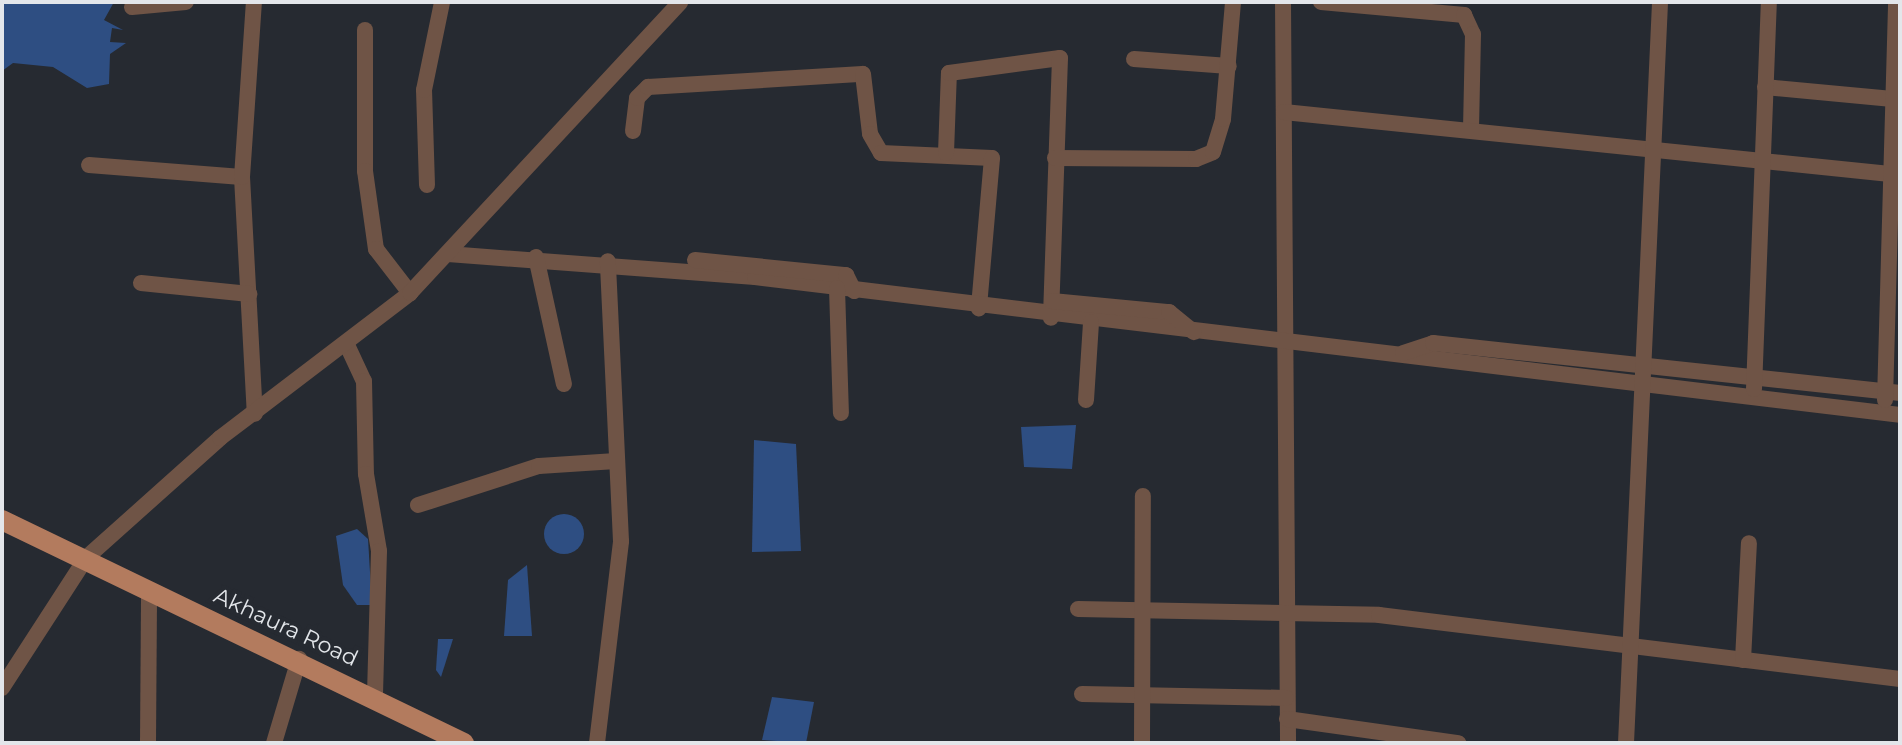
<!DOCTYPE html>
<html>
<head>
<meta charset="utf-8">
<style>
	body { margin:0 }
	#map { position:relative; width:1902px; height:745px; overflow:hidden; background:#262a31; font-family:Montserrat,sans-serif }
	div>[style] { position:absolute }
	.water>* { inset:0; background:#2e4e82 }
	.round { border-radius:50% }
	.minor>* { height:16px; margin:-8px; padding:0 8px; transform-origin:8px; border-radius:8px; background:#6f5446 }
	.major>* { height:20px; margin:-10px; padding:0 10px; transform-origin:10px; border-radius:10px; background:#b37b5e }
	span { translate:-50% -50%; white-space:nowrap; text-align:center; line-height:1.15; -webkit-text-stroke:8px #262a31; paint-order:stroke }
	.street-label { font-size:22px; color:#e3e6ea }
	.frame { position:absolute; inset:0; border:4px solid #e3e6ea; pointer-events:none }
</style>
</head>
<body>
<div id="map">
	<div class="water">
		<div style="clip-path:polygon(2px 2px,114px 2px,104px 20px,123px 30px,112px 28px,110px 42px,126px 43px,110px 54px,109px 84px,87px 88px,53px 67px,13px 63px,2px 71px)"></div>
		<div style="clip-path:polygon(1076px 425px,1072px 469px,1024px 467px,1021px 427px)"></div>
		<div style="clip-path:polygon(754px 440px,796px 444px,801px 551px,752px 552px)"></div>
		<div class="round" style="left:544px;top:514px;width:40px;height:40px"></div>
		<div style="clip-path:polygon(357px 529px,368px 539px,372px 605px,357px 605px,343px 585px,336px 536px)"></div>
		<div style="clip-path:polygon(527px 565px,532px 636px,504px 636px,508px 580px)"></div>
		<div style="clip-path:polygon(438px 639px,453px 639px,441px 677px,436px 670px)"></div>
		<div style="clip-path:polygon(772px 697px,814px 702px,806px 743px,762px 740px)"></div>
	</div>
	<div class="minor">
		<div style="left:1283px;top:2px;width:741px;rotate:89.61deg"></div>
		<div style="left:1321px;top:2px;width:144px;rotate:5.2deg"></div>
		<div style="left:1464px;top:15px;width:21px;rotate:65deg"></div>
		<div style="left:1473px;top:34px;width:95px;rotate:91.2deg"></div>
		<div style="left:132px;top:7px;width:54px;rotate:-5.3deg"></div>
		<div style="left:365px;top:30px;width:141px;rotate:90deg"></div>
		<div style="left:365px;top:171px;width:79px;rotate:82deg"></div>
		<div style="left:376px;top:249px;width:56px;rotate:52.3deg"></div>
		<div style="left:1134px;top:59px;width:95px;rotate:4.2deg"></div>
		<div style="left:1765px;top:87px;width:128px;rotate:5.4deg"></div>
		<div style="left:1284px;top:112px;width:619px;rotate:5.84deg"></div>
		<div style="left:633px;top:131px;width:33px;rotate:-83deg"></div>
		<div style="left:637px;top:98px;width:16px;rotate:-45deg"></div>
		<div style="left:648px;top:87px;width:215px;rotate:-3.5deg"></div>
		<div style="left:863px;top:74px;width:60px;rotate:83.3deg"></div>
		<div style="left:870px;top:134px;width:22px;rotate:60deg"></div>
		<div style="left:881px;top:153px;width:111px;rotate:2.6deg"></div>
		<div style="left:992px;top:158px;width:151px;rotate:95deg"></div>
		<div style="left:946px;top:153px;width:80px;rotate:-87.9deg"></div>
		<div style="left:949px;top:73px;width:112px;rotate:-7.7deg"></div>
		<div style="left:1060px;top:58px;width:260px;rotate:92deg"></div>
		<div style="left:1055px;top:158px;width:141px;rotate:0.4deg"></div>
		<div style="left:1196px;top:159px;width:18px;rotate:-22deg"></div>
		<div style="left:1213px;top:152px;width:34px;rotate:-73deg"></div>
		<div style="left:1223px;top:119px;width:117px;rotate:-85.1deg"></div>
		<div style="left:89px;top:165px;width:153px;rotate:4.5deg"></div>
		<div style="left:242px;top:177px;width:237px;rotate:86.9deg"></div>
		<div style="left:242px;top:177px;width:175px;rotate:-86.1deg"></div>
		<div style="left:427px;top:185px;width:95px;rotate:-91.8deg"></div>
		<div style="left:424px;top:90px;width:90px;rotate:-78.4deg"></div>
		<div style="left:448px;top:254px;width:308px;rotate:4.3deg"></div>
		<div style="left:755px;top:277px;width:1153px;rotate:6.87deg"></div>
		<div style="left:536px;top:257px;width:130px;rotate:77.6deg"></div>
		<div style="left:695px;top:260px;width:152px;rotate:5.7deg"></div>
		<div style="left:846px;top:275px;width:18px;rotate:63deg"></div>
		<div style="left:141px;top:283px;width:109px;rotate:5.8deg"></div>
		<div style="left:837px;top:288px;width:125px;rotate:88.2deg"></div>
		<div style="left:1052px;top:301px;width:118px;rotate:5.4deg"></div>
		<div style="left:1169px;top:312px;width:32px;rotate:39deg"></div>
		<div style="left:347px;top:345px;width:40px;rotate:65deg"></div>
		<div style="left:364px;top:381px;width:93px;rotate:88.8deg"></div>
		<div style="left:366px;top:474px;width:78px;rotate:80.4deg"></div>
		<div style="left:379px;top:551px;width:143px;rotate:91.6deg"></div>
		<div style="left:1403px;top:353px;width:32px;rotate:-18deg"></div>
		<div style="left:1433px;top:343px;width:470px;rotate:6.1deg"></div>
		<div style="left:1754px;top:389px;width:387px;rotate:-87.8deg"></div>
		<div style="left:1086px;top:400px;width:78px;rotate:-86.3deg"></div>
		<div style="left:1885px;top:400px;width:398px;rotate:-88.4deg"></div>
		<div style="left:418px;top:505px;width:127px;rotate:-17.9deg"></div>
		<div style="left:539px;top:466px;width:77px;rotate:-3.7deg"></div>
		<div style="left:1078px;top:609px;width:301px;rotate:1.1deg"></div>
		<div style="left:1379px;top:615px;width:525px;rotate:7deg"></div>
		<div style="left:1743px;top:660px;width:117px;rotate:-87.1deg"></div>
		<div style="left:2px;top:688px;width:155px;rotate:-57.1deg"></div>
		<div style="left:86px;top:558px;width:180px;rotate:-41.8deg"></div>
		<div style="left:220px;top:438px;width:239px;rotate:-37.3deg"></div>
		<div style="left:410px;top:293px;width:397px;rotate:-47.1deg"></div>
		<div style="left:1082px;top:694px;width:204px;rotate:1.1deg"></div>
		<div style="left:1287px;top:719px;width:173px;rotate:8deg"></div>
		<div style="left:148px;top:743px;width:153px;rotate:-89.6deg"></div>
		<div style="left:274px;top:743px;width:88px;rotate:-73.4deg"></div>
		<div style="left:597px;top:743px;width:203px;rotate:-83.2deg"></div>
		<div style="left:621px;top:541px;width:280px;rotate:-92.7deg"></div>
		<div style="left:1142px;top:743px;width:247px;rotate:-89.8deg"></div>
		<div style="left:1626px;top:743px;width:742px;rotate:-87.37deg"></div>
	</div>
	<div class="major">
		<div style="left:2px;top:520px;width:513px;rotate:25.77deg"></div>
	</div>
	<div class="street-label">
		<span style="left:286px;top:627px;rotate:25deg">Akhaura Road</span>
	</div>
	<div class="frame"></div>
</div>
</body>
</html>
